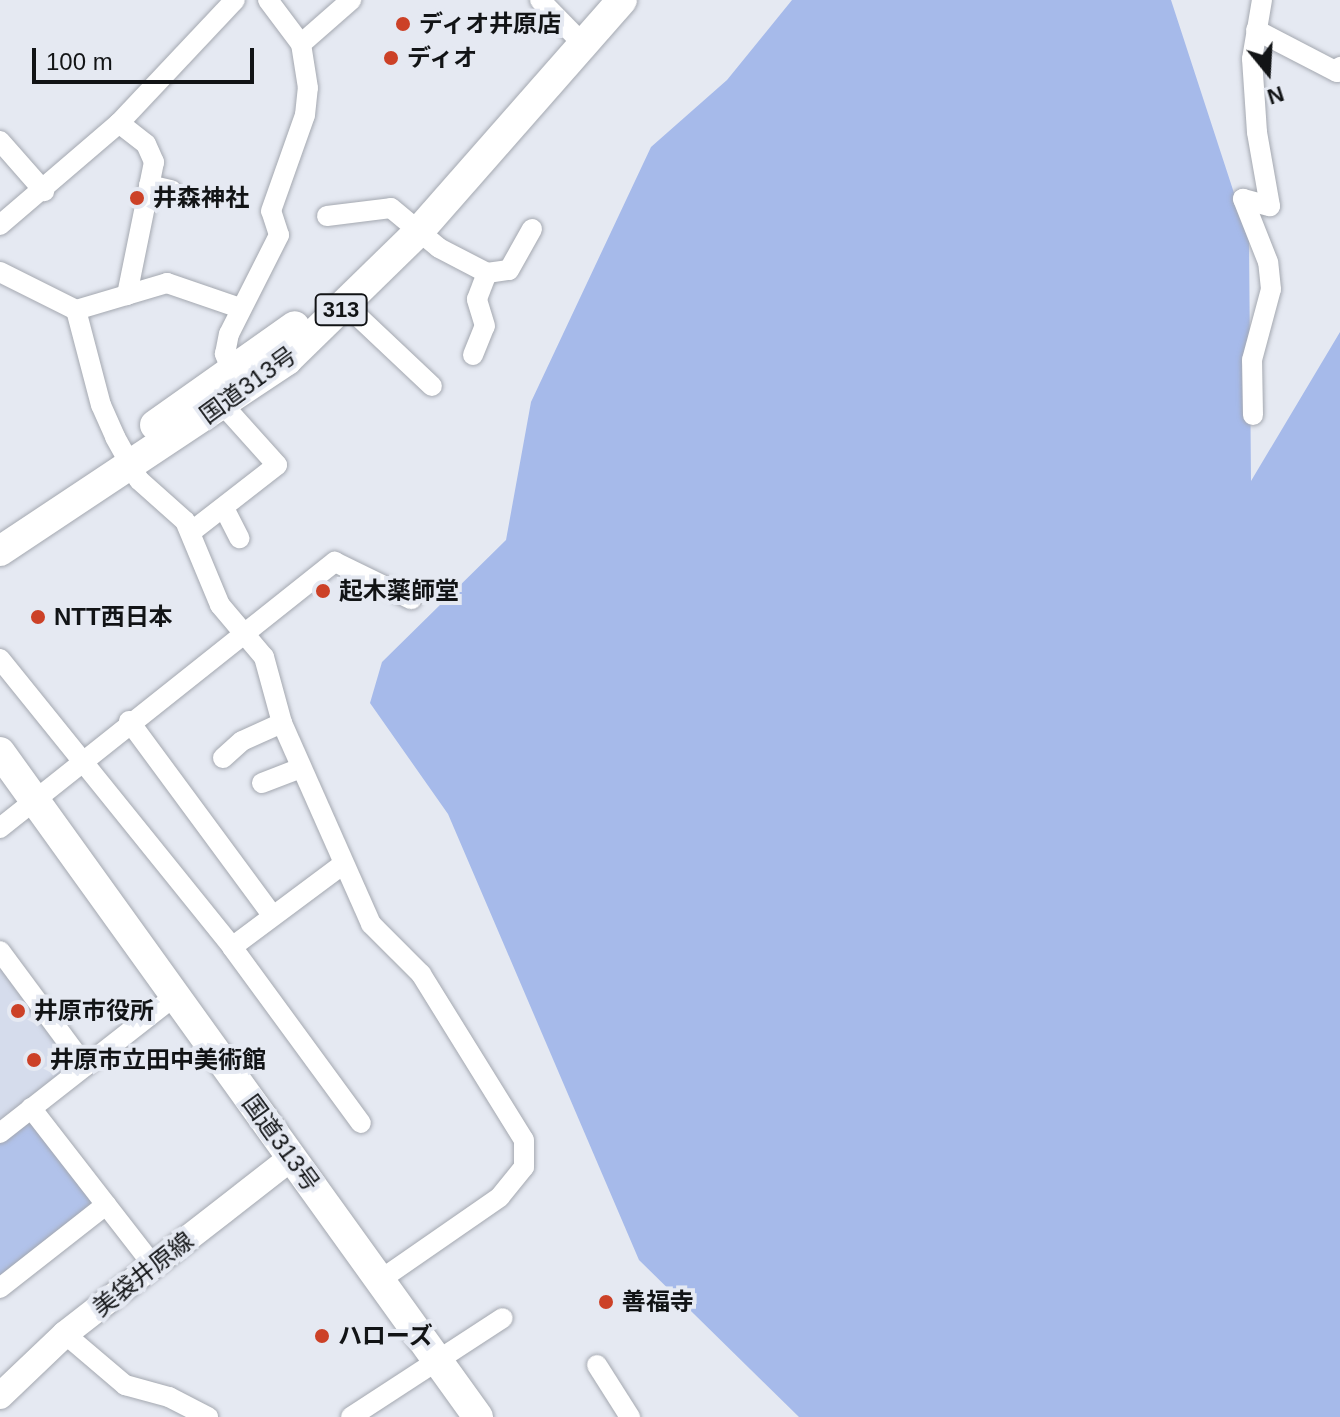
<!DOCTYPE html>
<html>
<head>
<meta charset="utf-8">
<style>
	body { margin:0 }
	#map { position:relative; width:1340px; height:1417px; overflow:hidden; background:#e5e9f2; font-family:Helvetica,"Noto Sans JP",sans-serif }
	div>[style] { position:absolute }
	.built>* { inset:0; background:#d5dcec }
	.green>* { inset:0; background:#b1c2ea }
	.forest>* { inset:0; background:#a6baea }
	.roads { filter:drop-shadow(0 0 2px #a4a8b0) drop-shadow(0 0 2px #a4a8b0) }
	.minor>* { height:20px; margin:-10px; padding:0 10px; transform-origin:10px; border-radius:10px; background:#fff }
	.major>* { height:26px; margin:-13px; padding:0 13px; transform-origin:13px; border-radius:13px; background:#fff }
	.highway>* { height:30px; margin:-15px; padding:0 15px; transform-origin:15px; border-radius:15px; background:#fff }
	.dots>* { width:22px; height:22px; translate:-50% -50%; box-sizing:border-box; border:4px solid #e5e9f2; border-radius:50% }
	span { translate:-50% -50%; white-space:nowrap; text-align:center; line-height:1.15; -webkit-text-stroke:8px #e5e9f2; paint-order:stroke }
	.shield-label span { padding:2px 6px; background:#e5e9f2; border:2px solid; border-radius:6px; -webkit-text-stroke-width:0 }
	.shield-label { font-size:22px; color:#121416; font-weight:700 }
	.poi-label { font-size:24px; color:#121416; font-weight:700 }
	.left { translate:0 -50%; text-align:left }
	.street-label { font-size:24px; color:#121416 }
	.north { position:absolute; left:1228px; top:32px; width:80px; height:80px; -webkit-text-stroke:6px #e5e9f2; paint-order:stroke; rotate:162deg; font-size:22px; font-weight:700; line-height:32px; text-align:center; color:#121416 }
	.north::after { content:''; display:block; margin:auto; width:28px; height:36px; background:#121416; clip-path:polygon(50% 0,100% 100%,50% 72%,0 100%) }
	.scale { position:absolute; left:32px; top:48px; width:222px; height:36px; box-sizing:border-box; border:4px solid #121416; border-top:0; padding-left:10px; font-size:24px; line-height:28px; white-space:nowrap; color:#121416; -webkit-text-stroke:6px #e5e9f2; paint-order:stroke }
</style>
</head>
<body>
<div id="map">
	<div class="built">
		<div style="clip-path:polygon(0 961px,73px 1067px,0 1128px)"></div>
	</div>
	<div class="green">
		<div style="clip-path:polygon(30px 1119px,97px 1203px,0 1283px,0 1139px)"></div>
	</div>
	<div class="forest">
		<div style="clip-path:polygon(792px 0,1171px 0,1249px 239px,1251px 481px,1340px 332px,1340px 1417px,799px 1417px,639px 1260px,448px 814px,370px 703px,382px 662px,506px 540px,531px 402px,651px 147px,727px 80px)"></div>
	</div>
	<div class="roads">
		<div class="minor">
			<div style="left:540px;top:0;width:60px;rotate:45.7deg"></div>
			<div style="left:1256px;top:30px;width:91px;rotate:27.4deg"></div>
			<div style="left:1337px;top:72px;width:6px;rotate:-59deg"></div>
			<div style="left:301px;top:44px;width:67px;rotate:-41.3deg"></div>
			<div style="left:119px;top:123px;width:34px;rotate:38deg"></div>
			<div style="left:146px;top:144px;width:20px;rotate:66deg"></div>
			<div style="left:154px;top:162px;width:136px;rotate:101.5deg"></div>
			<div style="left:0;top:141px;width:67px;rotate:48.7deg"></div>
			<div style="left:149px;top:185px;width:23px;rotate:13deg"></div>
			<div style="left:327px;top:216px;width:64px;rotate:-7.1deg"></div>
			<div style="left:391px;top:208px;width:62px;rotate:39.8deg"></div>
			<div style="left:439px;top:248px;width:54px;rotate:27.5deg"></div>
			<div style="left:487px;top:273px;width:22px;rotate:-8deg"></div>
			<div style="left:509px;top:270px;width:47px;rotate:-60.7deg"></div>
			<div style="left:0;top:225px;width:157px;rotate:-40.6deg"></div>
			<div style="left:119px;top:123px;width:169px;rotate:-46.7deg"></div>
			<div style="left:0;top:272px;width:85px;rotate:26.6deg"></div>
			<div style="left:76px;top:310px;width:98px;rotate:75.3deg"></div>
			<div style="left:101px;top:405px;width:35px;rotate:66deg"></div>
			<div style="left:115px;top:437px;width:49px;rotate:60.8deg"></div>
			<div style="left:139px;top:480px;width:62px;rotate:41.7deg"></div>
			<div style="left:185px;top:521px;width:91px;rotate:67.4deg"></div>
			<div style="left:220px;top:605px;width:68px;rotate:49.8deg"></div>
			<div style="left:264px;top:657px;width:68px;rotate:74.7deg"></div>
			<div style="left:282px;top:723px;width:220px;rotate:66.1deg"></div>
			<div style="left:371px;top:924px;width:71px;rotate:45deg"></div>
			<div style="left:421px;top:974px;width:195px;rotate:58.2deg"></div>
			<div style="left:524px;top:1140px;width:27px;rotate:90deg"></div>
			<div style="left:524px;top:1167px;width:38px;rotate:129deg"></div>
			<div style="left:500px;top:1197px;width:146px;rotate:145.3deg"></div>
			<div style="left:346px;top:305px;width:118px;rotate:43.3deg"></div>
			<div style="left:76px;top:310px;width:95px;rotate:-16.5deg"></div>
			<div style="left:167px;top:283px;width:77px;rotate:18.9deg"></div>
			<div style="left:473px;top:355px;width:31px;rotate:-68deg"></div>
			<div style="left:485px;top:326px;width:28px;rotate:-107deg"></div>
			<div style="left:477px;top:299px;width:28px;rotate:-69deg"></div>
			<div style="left:233px;top:374px;width:22px;rotate:-112deg"></div>
			<div style="left:225px;top:354px;width:20px;rotate:-79deg"></div>
			<div style="left:229px;top:334px;width:111px;rotate:-63.2deg"></div>
			<div style="left:279px;top:235px;width:25px;rotate:-108deg"></div>
			<div style="left:271px;top:211px;width:102px;rotate:-70.5deg"></div>
			<div style="left:305px;top:115px;width:27px;rotate:-84deg"></div>
			<div style="left:308px;top:88px;width:45px;rotate:-99deg"></div>
			<div style="left:301px;top:44px;width:55px;rotate:-126.9deg"></div>
			<div style="left:1253px;top:415px;width:55px;rotate:-91deg"></div>
			<div style="left:1252px;top:360px;width:73px;rotate:-75deg"></div>
			<div style="left:1271px;top:289px;width:27px;rotate:-96deg"></div>
			<div style="left:1268px;top:262px;width:68px;rotate:-111.6deg"></div>
			<div style="left:1243px;top:199px;width:28px;rotate:15deg"></div>
			<div style="left:1270px;top:206px;width:75px;rotate:-100deg"></div>
			<div style="left:1257px;top:132px;width:73px;rotate:-93.9deg"></div>
			<div style="left:1252px;top:59px;width:60px;rotate:-80.4deg"></div>
			<div style="left:224px;top:508px;width:34px;rotate:63deg"></div>
			<div style="left:191px;top:532px;width:109px;rotate:-37.9deg"></div>
			<div style="left:277px;top:465px;width:79px;rotate:-131.9deg"></div>
			<div style="left:0;top:659px;width:370px;rotate:51.1deg"></div>
			<div style="left:232px;top:947px;width:218px;rotate:53.8deg"></div>
			<div style="left:129px;top:721px;width:242px;rotate:53.6deg"></div>
			<div style="left:223px;top:758px;width:25px;rotate:-42deg"></div>
			<div style="left:242px;top:741px;width:44px;rotate:-24.2deg"></div>
			<div style="left:262px;top:783px;width:42px;rotate:-21deg"></div>
			<div style="left:0;top:828px;width:428px;rotate:-38.5deg"></div>
			<div style="left:335px;top:562px;width:85px;rotate:26deg"></div>
			<div style="left:232px;top:947px;width:137px;rotate:-36.7deg"></div>
			<div style="left:0;top:951px;width:143px;rotate:53.5deg"></div>
			<div style="left:31px;top:1108px;width:199px;rotate:52.2deg"></div>
			<div style="left:0;top:1133px;width:222px;rotate:-38.1deg"></div>
			<div style="left:0;top:1288px;width:135px;rotate:-38.1deg"></div>
			<div style="left:65px;top:1334px;width:79px;rotate:40.4deg"></div>
			<div style="left:125px;top:1385px;width:46px;rotate:15.3deg"></div>
			<div style="left:169px;top:1397px;width:44px;rotate:27.1deg"></div>
			<div style="left:597px;top:1365px;width:62px;rotate:57.6deg"></div>
			<div style="left:351px;top:1417px;width:181px;rotate:-33.1deg"></div>
		</div>
		<div class="major">
			<div style="left:0;top:1396px;width:90px;rotate:-43.6deg"></div>
			<div style="left:65px;top:1334px;width:286px;rotate:-37.9deg"></div>
		</div>
		<div class="highway">
			<div style="left:155px;top:425px;width:171px;rotate:-35.3deg"></div>
			<div style="left:0;top:551px;width:345px;rotate:-33.6deg"></div>
			<div style="left:287px;top:360px;width:186px;rotate:-44.3deg"></div>
			<div style="left:420px;top:230px;width:306px;rotate:-48.7deg"></div>
			<div style="left:0;top:752px;width:819px;rotate:54.29deg"></div>
		</div>
	</div>
	<div class="dots">
		<div style="left:403px;top:24px;background:#cc4127"></div>
		<div style="left:391px;top:58px;background:#cc4127"></div>
		<div style="left:137px;top:198px;background:#cc4127"></div>
		<div style="left:323px;top:591px;background:#cc4127"></div>
		<div style="left:38px;top:617px;background:#cc4127"></div>
		<div style="left:18px;top:1011px;background:#cc4127"></div>
		<div style="left:34px;top:1060px;background:#cc4127"></div>
		<div style="left:606px;top:1302px;background:#cc4127"></div>
		<div style="left:322px;top:1336px;background:#cc4127"></div>
	</div>
	<div class="shield-label">
		<span style="left:341px;top:310px">313</span>
	</div>
	<div class="poi-label">
		<span class="left" style="left:419px;top:24px">ディオ井原店</span>
		<span class="left" style="left:407px;top:58px">ディオ</span>
		<span class="left" style="left:153px;top:198px">井森神社</span>
		<span class="left" style="left:339px;top:591px">起木薬師堂</span>
		<span class="left" style="left:54px;top:617px">NTT西日本</span>
		<span class="left" style="left:34px;top:1011px">井原市役所</span>
		<span class="left" style="left:50px;top:1060px">井原市立田中美術館</span>
		<span class="left" style="left:622px;top:1302px">善福寺</span>
		<span class="left" style="left:338px;top:1336px">ハローズ</span>
	</div>
	<div class="street-label">
		<span style="left:248px;top:385px;rotate:-36deg">国道313号</span>
		<span style="left:281px;top:1143px;rotate:54deg">国道313号</span>
		<span style="left:143px;top:1274px;rotate:-38deg">美袋井原線</span>
	</div>
	<div class="north">N</div>
	<div class="scale">100 m</div>
</div>
</body>
</html>
